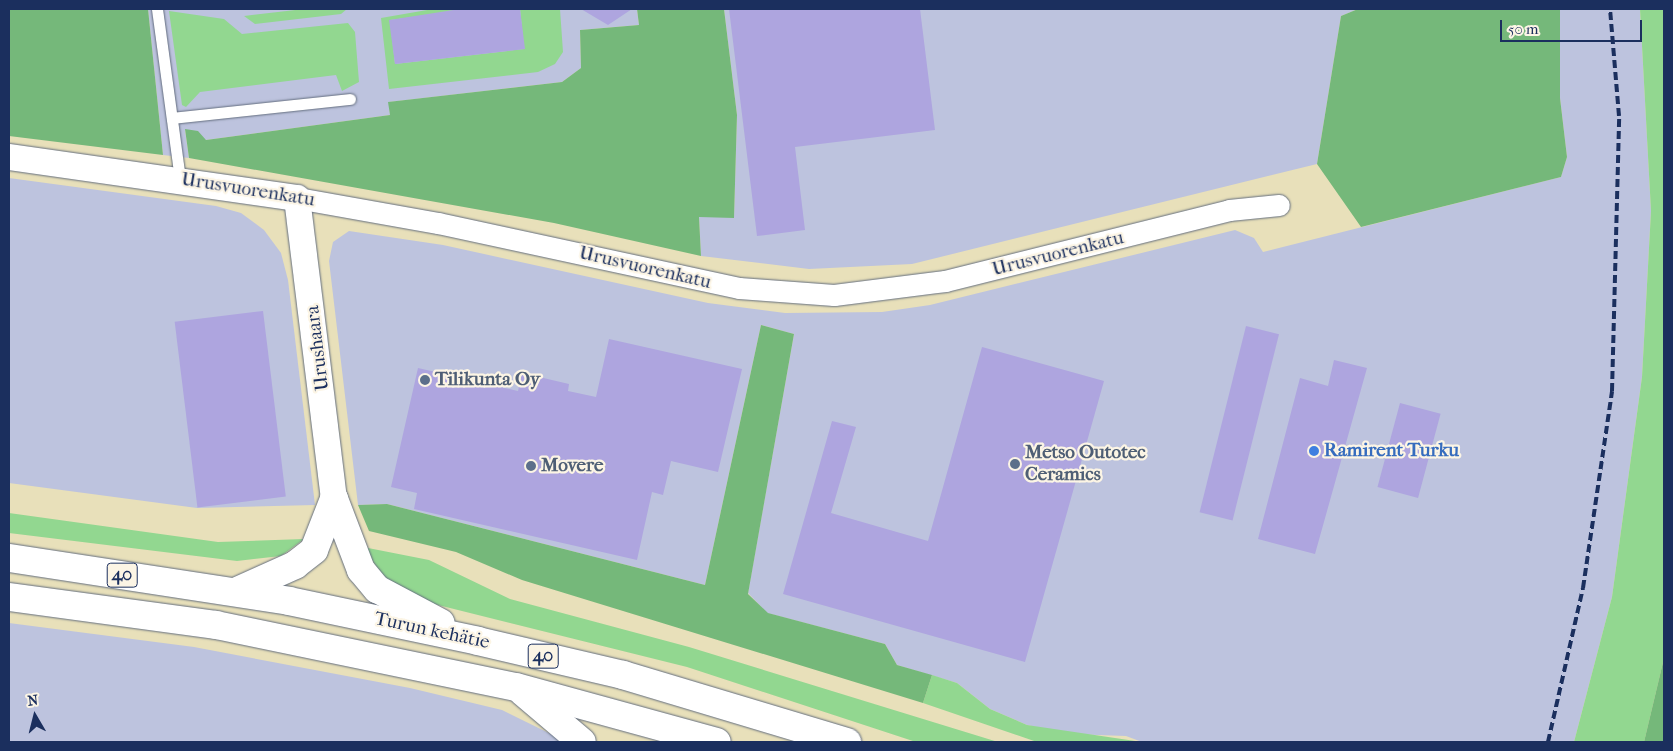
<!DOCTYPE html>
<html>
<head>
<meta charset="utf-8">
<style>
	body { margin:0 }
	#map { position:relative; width:1673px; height:751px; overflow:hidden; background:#e8e0ba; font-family:"IM FELL French Canon",serif }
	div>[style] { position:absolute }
	.industrial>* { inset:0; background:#bdc3de }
	.green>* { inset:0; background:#92d790 }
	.forest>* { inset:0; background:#75b87a }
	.building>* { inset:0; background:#aea5df; transform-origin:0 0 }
	.roads { filter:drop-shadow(0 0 1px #636d7e) drop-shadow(0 0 1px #636d7e) }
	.service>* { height:11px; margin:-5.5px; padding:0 5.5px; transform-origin:5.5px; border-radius:5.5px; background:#fff }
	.minor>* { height:21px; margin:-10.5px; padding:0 10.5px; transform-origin:10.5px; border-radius:10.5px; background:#fff }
	.tertiary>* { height:26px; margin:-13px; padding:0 13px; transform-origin:13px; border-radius:13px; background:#fff }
	.trunk>* { height:28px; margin:-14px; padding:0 14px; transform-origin:14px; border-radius:14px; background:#fff }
	.rail>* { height:4px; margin-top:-2px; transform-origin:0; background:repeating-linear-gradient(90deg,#1b2f5e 0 8px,transparent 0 12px) }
	.dots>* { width:14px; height:14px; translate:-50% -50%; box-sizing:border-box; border:2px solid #fcf5e5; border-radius:50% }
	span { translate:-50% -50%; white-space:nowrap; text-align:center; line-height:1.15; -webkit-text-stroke:4.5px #fcf5e5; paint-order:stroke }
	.shield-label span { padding:1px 4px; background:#fcf5e5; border:1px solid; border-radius:4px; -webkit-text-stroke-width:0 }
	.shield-label { font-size:18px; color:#1b2f5e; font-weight:700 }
	.street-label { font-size:19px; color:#1b2f5e }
	.service-label { font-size:19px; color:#4e5e75; font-weight:700 }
	.left { translate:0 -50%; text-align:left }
	.shop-label { font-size:19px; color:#366cbe; font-weight:700 }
	.frame { position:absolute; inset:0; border:10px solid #1b2f5e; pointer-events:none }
	.north { position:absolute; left:10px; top:691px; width:50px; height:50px; -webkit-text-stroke:4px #fcf5e5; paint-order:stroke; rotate:352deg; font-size:14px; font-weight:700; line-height:20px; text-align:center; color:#1b2f5e }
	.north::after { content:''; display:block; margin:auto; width:18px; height:22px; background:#1b2f5e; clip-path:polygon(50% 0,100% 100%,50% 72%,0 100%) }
	.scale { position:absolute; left:1500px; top:20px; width:142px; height:22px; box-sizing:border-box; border:2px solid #1b2f5e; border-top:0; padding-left:6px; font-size:15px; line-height:18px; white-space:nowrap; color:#1b2f5e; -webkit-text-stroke:4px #fcf5e5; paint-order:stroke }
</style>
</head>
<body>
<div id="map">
	<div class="industrial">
		<div style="clip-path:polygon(148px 9px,637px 9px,639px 25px,580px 30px,581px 68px,562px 82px,389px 102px,390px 115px,206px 140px,185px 130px,189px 158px,163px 155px)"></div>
		<div style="clip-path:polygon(724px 9px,1358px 9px,1341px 16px,1317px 164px,912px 264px,809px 269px,701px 256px,699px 217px,734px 217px,737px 115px)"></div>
		<div style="clip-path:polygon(1560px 9px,1640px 9px,1651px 211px,1642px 377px,1612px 597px,1574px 742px,1142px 742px,1126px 736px,1069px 734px,1027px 725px,990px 709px,957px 683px,897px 665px,885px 644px,767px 613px,748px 593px,794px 334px,761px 325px,705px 585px,387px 504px,358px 505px,329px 261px,333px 242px,349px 231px,443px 245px,708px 303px,785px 313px,882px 312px,930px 305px,1235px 230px,1254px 238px,1263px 252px,1561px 177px,1567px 157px,1560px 98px)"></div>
		<div style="clip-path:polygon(9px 178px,216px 206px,241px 213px,264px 230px,281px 253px,288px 280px,315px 505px,197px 508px,9px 483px)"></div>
		<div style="clip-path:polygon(9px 623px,194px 647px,410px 688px,502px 710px,567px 742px,9px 742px)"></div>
	</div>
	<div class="green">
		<div style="clip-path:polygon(304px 9px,347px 9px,341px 14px,255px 24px,244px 16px)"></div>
		<div style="clip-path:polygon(433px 9px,460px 11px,390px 20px,395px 64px,524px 49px,520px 9px,560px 9px,563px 52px,555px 64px,538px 72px,389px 89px,381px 18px)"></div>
		<div style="clip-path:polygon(1640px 9px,1664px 9px,1664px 658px,1644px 742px,1574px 742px,1612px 597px,1642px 377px,1651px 211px)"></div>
		<div style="clip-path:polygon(169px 11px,224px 19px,242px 34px,348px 23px,355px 32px,359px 82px,342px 91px,336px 75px,200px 92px,186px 107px,182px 105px)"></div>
		<div style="clip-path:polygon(9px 513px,218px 542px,304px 539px,281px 556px,237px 561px,9px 533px)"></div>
		<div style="clip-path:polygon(363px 547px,429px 560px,510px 599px,689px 647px,998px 742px,916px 742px,687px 667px,410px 598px,385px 579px)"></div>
		<div style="clip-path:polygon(932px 675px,957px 683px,990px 709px,1027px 725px,1142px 742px,1037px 742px,923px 703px)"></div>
	</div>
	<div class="forest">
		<div style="clip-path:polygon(9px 9px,148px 9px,163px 155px,9px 136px)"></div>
		<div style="clip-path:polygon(637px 9px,724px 9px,737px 115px,734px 218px,699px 217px,701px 256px,554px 223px,189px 158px,185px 129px,198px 131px,206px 140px,390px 115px,388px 102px,562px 82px,581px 68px,580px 30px,639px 25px)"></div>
		<div style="clip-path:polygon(1358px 9px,1560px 9px,1560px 98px,1567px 157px,1561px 177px,1361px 227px,1317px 164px,1341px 16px)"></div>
		<div style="clip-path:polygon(761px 325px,794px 334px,748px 594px,768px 613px,885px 644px,897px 665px,932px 675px,923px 703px,522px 580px,456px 552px,369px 531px,358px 505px,387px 504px,705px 585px)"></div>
		<div style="clip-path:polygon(1664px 658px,1664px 742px,1644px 742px)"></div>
	</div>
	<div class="building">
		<div style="clip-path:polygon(460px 9px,520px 9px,525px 49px,395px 64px,389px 20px)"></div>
		<div style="clip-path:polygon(581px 9px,632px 9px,608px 25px)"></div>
		<div style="clip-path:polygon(729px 9px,920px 9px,935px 130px,795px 147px,805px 230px,757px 236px)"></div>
		<div style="left:263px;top:311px;width:187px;height:89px;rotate:83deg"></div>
		<div style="left:1246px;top:326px;width:34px;height:192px;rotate:14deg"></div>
		<div style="clip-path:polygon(609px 339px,742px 369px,718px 472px,671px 461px,663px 495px,652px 492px,637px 560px,414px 509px,417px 493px,391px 487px,418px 368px,518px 391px,522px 373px,569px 384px,568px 391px,596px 397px)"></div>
		<div style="clip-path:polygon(982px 347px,1104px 381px,1025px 662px,783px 594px,832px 421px,856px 427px,831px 513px,928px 541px)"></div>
		<div style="clip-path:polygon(1334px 360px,1367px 368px,1315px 554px,1258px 539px,1300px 378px,1328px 386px)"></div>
		<div style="left:1400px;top:403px;width:42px;height:87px;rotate:15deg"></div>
	</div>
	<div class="roads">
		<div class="service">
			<div style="left:157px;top:9px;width:172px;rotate:82.3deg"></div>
			<div style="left:172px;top:118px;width:179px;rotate:-6.1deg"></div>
		</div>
		<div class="minor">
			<div style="left:297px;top:198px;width:143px;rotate:10.1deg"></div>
			<div style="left:438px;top:223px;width:308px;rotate:12.2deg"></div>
			<div style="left:739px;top:288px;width:95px;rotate:4.2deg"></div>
			<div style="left:834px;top:295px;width:112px;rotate:-7.2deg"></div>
			<div style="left:945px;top:281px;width:293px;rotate:-14deg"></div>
			<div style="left:1229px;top:210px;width:50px;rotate:-5.7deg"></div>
		</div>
		<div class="tertiary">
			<div style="left:9px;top:157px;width:291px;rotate:8.1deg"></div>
			<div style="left:297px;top:198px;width:303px;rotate:83deg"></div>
		</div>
		<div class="trunk">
			<div style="left:334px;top:499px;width:76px;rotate:69.2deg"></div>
			<div style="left:361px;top:570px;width:25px;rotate:50deg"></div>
			<div style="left:377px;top:589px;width:72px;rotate:28deg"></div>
			<div style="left:9px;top:558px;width:283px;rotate:8.7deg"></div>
			<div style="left:289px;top:601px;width:193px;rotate:11.9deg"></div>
			<div style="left:478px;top:641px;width:149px;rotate:13.2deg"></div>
			<div style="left:623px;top:675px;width:234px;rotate:16.7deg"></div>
			<div style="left:235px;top:592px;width:66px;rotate:-24.2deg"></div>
			<div style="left:295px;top:565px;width:24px;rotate:-38deg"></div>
			<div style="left:314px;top:550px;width:55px;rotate:-68.6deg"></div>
			<div style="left:9px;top:597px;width:209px;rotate:7.7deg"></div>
			<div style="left:216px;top:625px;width:306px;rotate:11.7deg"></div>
			<div style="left:516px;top:687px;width:208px;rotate:15.3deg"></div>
			<div style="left:523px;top:692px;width:77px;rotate:40.3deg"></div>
		</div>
	</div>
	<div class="rail">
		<div style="left:1548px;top:742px;width:158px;rotate:-77.2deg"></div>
		<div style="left:1583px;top:588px;width:199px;rotate:-81.6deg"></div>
		<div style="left:1612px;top:391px;width:275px;rotate:-88.5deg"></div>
		<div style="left:1619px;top:116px;width:107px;rotate:-94.8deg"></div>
	</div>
	<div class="dots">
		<div style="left:425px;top:380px;background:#5c6f8a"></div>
		<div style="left:1314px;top:451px;background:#3f7fe0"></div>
		<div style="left:1015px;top:464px;background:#5c6f8a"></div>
		<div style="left:531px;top:466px;background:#5c6f8a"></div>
	</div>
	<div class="shield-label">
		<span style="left:122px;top:575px">40</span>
		<span style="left:543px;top:656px">40</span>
	</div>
	<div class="street-label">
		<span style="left:248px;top:190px;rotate:9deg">Urusvuorenkatu</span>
		<span style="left:1058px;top:254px;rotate:-14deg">Urusvuorenkatu</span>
		<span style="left:645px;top:268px;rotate:13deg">Urusvuorenkatu</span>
		<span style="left:318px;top:348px;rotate:-97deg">Urushaara</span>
		<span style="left:432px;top:631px;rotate:12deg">Turun kehätie</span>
	</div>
	<div class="service-label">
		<span class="left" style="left:435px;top:380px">Tilikunta Oy</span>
		<span class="left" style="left:1025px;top:464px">Metso Outotec<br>Ceramics</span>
		<span class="left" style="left:541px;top:466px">Movere</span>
	</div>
	<div class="shop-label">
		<span class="left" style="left:1324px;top:451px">Ramirent Turku</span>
	</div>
	<div class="frame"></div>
	<div class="north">N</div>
	<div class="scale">50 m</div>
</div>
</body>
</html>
